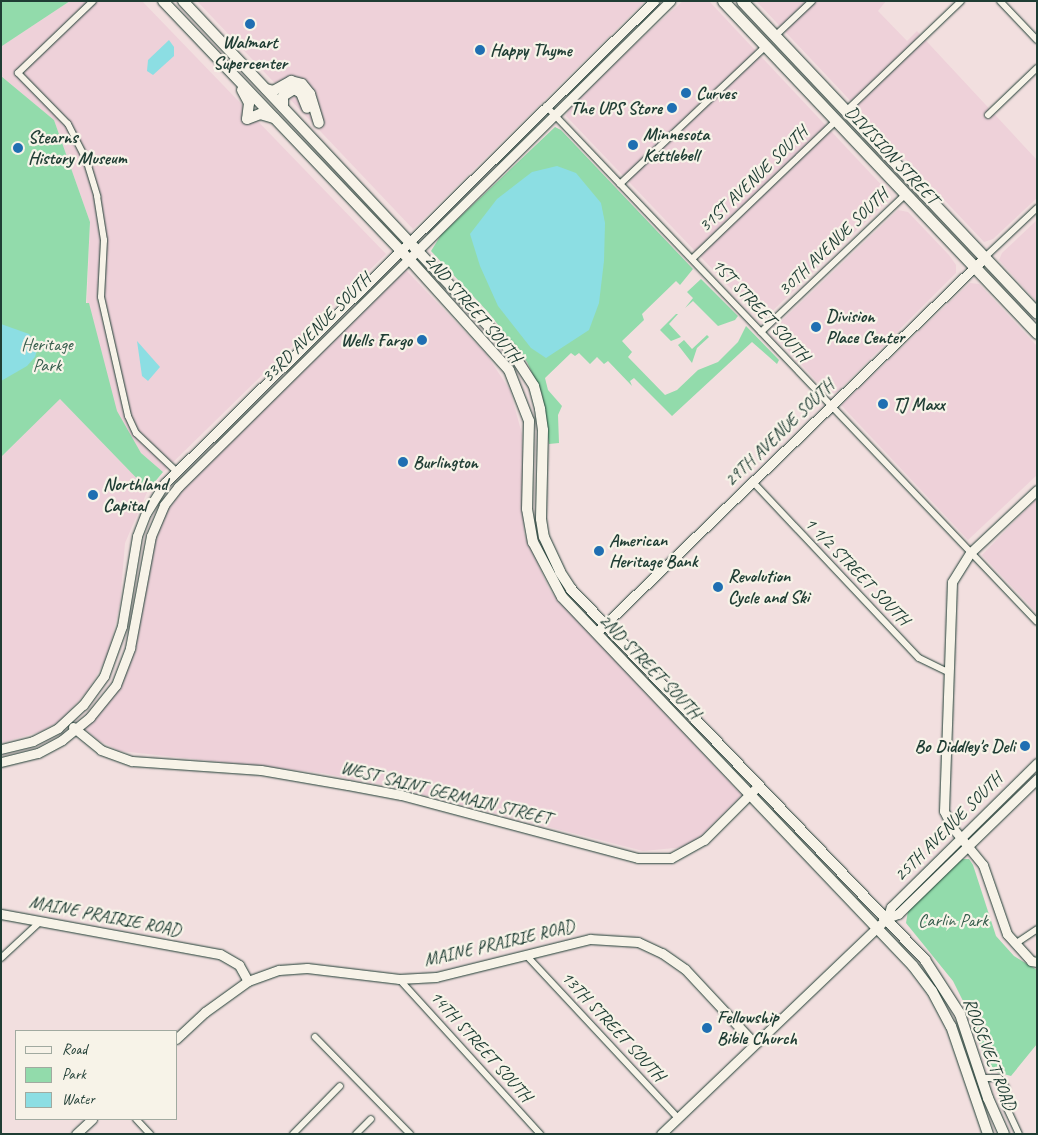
<!DOCTYPE html>
<html>
<head>
<meta charset="utf-8">
<style>
	body { margin:0 }
	#map { position:relative; width:1038px; height:1135px; overflow:hidden; background:#f2dfdf; font-family:Caveat,sans-serif }
	div>[style] { position:absolute }
	.built>* { inset:0; background:#eed1d9 }
	.green>* { inset:0; background:#92dbab }
	.water>* { inset:0; background:#8cdee3 }
	.roads { filter:drop-shadow(0 0 1px #1f3d34) drop-shadow(0 0 1px #1f3d34) }
	.street>* { height:6px; margin:-3px; padding:0 3px; transform-origin:3px; border-radius:3px; background:#f7f3e8 }
	.secondary>* { height:9px; margin:-4.5px; padding:0 4.5px; transform-origin:4.5px; border-radius:4.5px; background:#f7f3e8 }
	.primary>* { height:10px; margin:-5px; padding:0 5px; transform-origin:5px; border-radius:5px; background:#f7f3e8 }
	.highway>* { height:11px; margin:-5.5px; padding:0 5.5px; transform-origin:5.5px; border-radius:5.5px; background:#f7f3e8 }
	.dots>* { width:14px; height:14px; translate:-50% -50%; box-sizing:border-box; border:2px solid #f7f3e8; border-radius:50% }
	span { translate:-50% -50%; white-space:nowrap; text-align:center; line-height:1.15; -webkit-text-stroke:4.5px #f7f3e8; paint-order:stroke }
	.poi-label { font-size:18px; color:#1f3d34; font-weight:700 }
	.left { translate:0 -50%; text-align:left }
	.right { translate:-100% -50%; text-align:right }
	.street-label { font-size:18px; color:#1f3d34 }
	.park-label { font-size:18px; color:#365d4c }
	.frame { position:absolute; inset:0; border:2px solid #1f3d34; pointer-events:none }
	.legend { position:absolute; left:15px; top:1030px; width:162px; height:90px; box-sizing:border-box; background:#f7f3e8; border:1px solid #a1aaa0; margin:0; padding:6px 9px; list-style:none; font-size:15px; color:#1f3d34 }
	.legend li { display:flex; align-items:center; gap:10px; height:25px }
	.legend b { width:25px; border:1px solid #a1aaa0 }
</style>
</head>
<body>
<div id="map">
	<div class="built">
		<div style="clip-path:polygon(70px 1px,142px 1px,386px 254px,163px 472px,141px 453px,105px 392px,86px 324px,90px 222px,54px 120px,1px 76px,2px 46px)"></div>
		<div style="clip-path:polygon(197px 1px,645px 1px,413px 229px)"></div>
		<div style="clip-path:polygon(683px 1px,709px 1px,888px 192px,887px 201px,762px 321px,566px 116px,569px 109px,633px 46px)"></div>
		<div style="clip-path:polygon(756px 1px,886px 1px,878px 11px,907px 41px,917px 31px,1037px 160px,1037px 198px,993px 239px,984px 242px)"></div>
		<div style="clip-path:polygon(898px 210px,908px 212px,949px 255px,956px 265px,956px 273px,837px 392px,828px 394px,771px 331px)"></div>
		<div style="clip-path:polygon(1037px 220px,1037px 302px,999px 260px,1002px 253px)"></div>
		<div style="clip-path:polygon(405px 269px,486px 354px,510px 390px,522px 434px,524px 533px,550px 591px,742px 795px,698px 839px,685px 847px,643px 851px,389px 786px,322px 773px,120px 751px,98px 740px,85px 729px,105px 706px,131px 660px,153px 538px,164px 512px,196px 475px)"></div>
		<div style="clip-path:polygon(970px 283px,979px 284px,1037px 346px,1037px 475px,968px 540px,841px 405px)"></div>
		<div style="clip-path:polygon(60px 399px,148px 490px,125px 543px,120px 604px,108px 655px,89px 689px,60px 721px,42px 731px,1px 743px,1px 457px)"></div>
		<div style="clip-path:polygon(1037px 498px,1037px 613px,982px 555px)"></div>
	</div>
	<div class="green">
		<div style="clip-path:polygon(1px 1px,70px 1px,2px 46px,1px 54px)"></div>
		<div style="clip-path:polygon(1px 76px,54px 120px,90px 222px,86px 303px,89px 303px,117px 411px,141px 453px,163px 472px,148px 490px,60px 399px,1px 457px)"></div>
		<div style="clip-path:polygon(555px 127px,561px 130px,693px 269px,680px 285px,676px 281px,642px 314px,644px 320px,622px 341px,632px 352px,628px 357px,665px 395px,677px 390px,698px 370px,718px 362px,738px 342px,746px 326px,779px 360px,777px 364px,752px 342px,672px 416px,634px 378px,630px 381px,632px 386px,608px 361px,604px 364px,597px 357px,590px 364px,579px 353px,575px 356px,571px 353px,545px 378px,548px 390px,562px 406px,558px 415px,559px 443px,549px 444px,542px 394px,527px 362px,488px 312px,431px 251px,441px 235px)"></div>
		<div style="clip-path:polygon(701px 279px,738px 316px,735px 320px,718px 326px,693px 301px,685px 308px,693px 298px,687px 292px)"></div>
		<div style="clip-path:polygon(676px 314px,678px 314px,669px 324px,681px 337px,671px 341px,660px 330px)"></div>
		<div style="clip-path:polygon(707px 335px,709px 337px,697px 348px,692px 363px,678px 345px,684px 340px,692px 349px)"></div>
		<div style="clip-path:polygon(961px 859px,969px 859px,973px 865px,996px 936px,1014px 956px,1037px 970px,1037px 1044px,1011px 1076px,989px 1070px,967px 1009px,953px 981px,906px 923px,908px 911px)"></div>
	</div>
	<div class="water">
		<div style="clip-path:polygon(169px 40px,174px 47px,174px 56px,153px 75px,147px 71px,148px 60px)"></div>
		<div style="clip-path:polygon(557px 166px,576px 173px,601px 203px,605px 223px,604px 261px,599px 303px,589px 330px,546px 358px,531px 348px,498px 306px,480px 266px,470px 234px,497px 199px,532px 172px)"></div>
		<div style="clip-path:polygon(1px 324px,29px 334px,38px 347px,35px 357px,27px 366px,1px 381px)"></div>
		<div style="clip-path:polygon(137px 341px,160px 367px,148px 381px,142px 376px)"></div>
	</div>
	<div class="roads">
		<div class="street">
			<div style="left:93px;top:1px;width:104px;rotate:136.2deg"></div>
			<div style="left:18px;top:73px;width:71px;rotate:45.6deg"></div>
			<div style="left:68px;top:124px;width:39px;rotate:63deg"></div>
			<div style="left:86px;top:159px;width:39px;rotate:73deg"></div>
			<div style="left:97px;top:196px;width:45px;rotate:81deg"></div>
			<div style="left:104px;top:240px;width:57px;rotate:93deg"></div>
			<div style="left:101px;top:297px;width:122px;rotate:77.2deg"></div>
			<div style="left:128px;top:416px;width:19px;rotate:65deg"></div>
			<div style="left:136px;top:433px;width:55px;rotate:43.5deg"></div>
			<div style="left:1000px;top:1px;width:54px;rotate:46.5deg"></div>
			<div style="left:775px;top:36px;width:51px;rotate:-43.4deg"></div>
			<div style="left:546px;top:106px;width:712px;rotate:46.42deg"></div>
			<div style="left:846px;top:111px;width:159px;rotate:-43.7deg"></div>
			<div style="left:988px;top:115px;width:68px;rotate:-43.8deg"></div>
			<div style="left:620px;top:184px;width:199px;rotate:-43.4deg"></div>
			<div style="left:984px;top:258px;width:73px;rotate:-43.3deg"></div>
			<div style="left:692px;top:259px;width:199px;rotate:-43.8deg"></div>
			<div style="left:761px;top:332px;width:199px;rotate:-43.6deg"></div>
			<div style="left:752px;top:481px;width:243px;rotate:46.7deg"></div>
			<div style="left:919px;top:658px;width:30px;rotate:26deg"></div>
			<div style="left:1015px;top:944px;width:27px;rotate:-34deg"></div>
			<div style="left:526px;top:955px;width:223px;rotate:47deg"></div>
			<div style="left:1px;top:958px;width:54px;rotate:-42.8deg"></div>
			<div style="left:399px;top:979px;width:210px;rotate:47.7deg"></div>
			<div style="left:315px;top:1037px;width:136px;rotate:45.6deg"></div>
			<div style="left:981px;top:1078px;width:18px"></div>
			<div style="left:999px;top:1078px;width:12px;rotate:55deg"></div>
			<div style="left:1006px;top:1088px;width:14px;rotate:98deg"></div>
			<div style="left:1004px;top:1102px;width:35px;rotate:65deg"></div>
			<div style="left:136px;top:1119px;width:21px;rotate:47deg"></div>
			<div style="left:293px;top:1134px;width:67px;rotate:-45.6deg"></div>
			<div style="left:356px;top:1134px;width:21px;rotate:-45deg"></div>
		</div>
		<div class="secondary">
			<div style="left:1037px;top:490px;width:92px;rotate:136.8deg"></div>
			<div style="left:970px;top:553px;width:34px;rotate:122deg"></div>
			<div style="left:952px;top:582px;width:229px;rotate:92deg"></div>
			<div style="left:944px;top:811px;width:18px;rotate:63deg"></div>
			<div style="left:952px;top:827px;width:49px;rotate:50.8deg"></div>
			<div style="left:983px;top:865px;width:73px;rotate:70.8deg"></div>
			<div style="left:1007px;top:934px;width:36px;rotate:48deg"></div>
			<div style="left:1031px;top:961px;width:6px;rotate:9deg"></div>
			<div style="left:596px;top:633px;width:540px;rotate:-44.02deg"></div>
			<div style="left:73px;top:727px;width:36px;rotate:39deg"></div>
			<div style="left:101px;top:750px;width:33px;rotate:20deg"></div>
			<div style="left:132px;top:761px;width:129px;rotate:4deg"></div>
			<div style="left:261px;top:770px;width:88px;rotate:9.8deg"></div>
			<div style="left:348px;top:785px;width:54px;rotate:10.7deg"></div>
			<div style="left:401px;top:795px;width:245px;rotate:14.9deg"></div>
			<div style="left:638px;top:858px;width:33px"></div>
			<div style="left:671px;top:858px;width:38px;rotate:-29deg"></div>
			<div style="left:704px;top:840px;width:78px;rotate:-45deg"></div>
			<div style="left:1px;top:749px;width:33px;rotate:-14deg"></div>
			<div style="left:33px;top:741px;width:28px;rotate:-27deg"></div>
			<div style="left:58px;top:728px;width:34px;rotate:-43deg"></div>
			<div style="left:83px;top:705px;width:36px;rotate:-54deg"></div>
			<div style="left:104px;top:676px;width:53px;rotate:-70.2deg"></div>
			<div style="left:122px;top:626px;width:91px;rotate:-80.5deg"></div>
			<div style="left:137px;top:536px;width:25px;rotate:-69deg"></div>
			<div style="left:146px;top:513px;width:36px;rotate:-58deg"></div>
			<div style="left:165px;top:483px;width:687px;rotate:-44.59deg"></div>
			<div style="left:1px;top:762px;width:38px;rotate:-14deg"></div>
			<div style="left:38px;top:753px;width:27px;rotate:-28deg"></div>
			<div style="left:62px;top:740px;width:36px;rotate:-39deg"></div>
			<div style="left:90px;top:717px;width:41px;rotate:-50.9deg"></div>
			<div style="left:116px;top:685px;width:40px;rotate:-69deg"></div>
			<div style="left:130px;top:648px;width:114px;rotate:-79.4deg"></div>
			<div style="left:151px;top:536px;width:34px;rotate:-67deg"></div>
			<div style="left:164px;top:505px;width:23px;rotate:-52deg"></div>
			<div style="left:178px;top:487px;width:692px;rotate:-44.65deg"></div>
			<div style="left:1px;top:914px;width:223px;rotate:10.4deg"></div>
			<div style="left:220px;top:954px;width:22px;rotate:30deg"></div>
			<div style="left:239px;top:965px;width:18px;rotate:61deg"></div>
			<div style="left:887px;top:918px;width:12px;rotate:-20deg"></div>
			<div style="left:898px;top:914px;width:194px;rotate:-44.2deg"></div>
			<div style="left:176px;top:1039px;width:40px;rotate:-43deg"></div>
			<div style="left:205px;top:1012px;width:53px;rotate:-35.8deg"></div>
			<div style="left:248px;top:981px;width:33px;rotate:-20deg"></div>
			<div style="left:279px;top:970px;width:28px;rotate:-4deg"></div>
			<div style="left:307px;top:968px;width:93px;rotate:6.8deg"></div>
			<div style="left:399px;top:979px;width:37px;rotate:-3deg"></div>
			<div style="left:436px;top:977px;width:159px;rotate:-13.9deg"></div>
			<div style="left:590px;top:939px;width:48px;rotate:3.6deg"></div>
			<div style="left:638px;top:942px;width:26px;rotate:25deg"></div>
			<div style="left:662px;top:953px;width:28px;rotate:35deg"></div>
			<div style="left:685px;top:969px;width:101px;rotate:47deg"></div>
			<div style="left:76px;top:1134px;width:22px;rotate:-43deg"></div>
			<div style="left:661px;top:1134px;width:313px;rotate:-43.7deg"></div>
			<div style="left:887px;top:918px;width:12px;rotate:-70deg"></div>
			<div style="left:891px;top:907px;width:205px;rotate:-44.6deg"></div>
		</div>
		<div class="primary">
			<div style="left:163px;top:1px;width:356px;rotate:46.4deg"></div>
			<div style="left:409px;top:259px;width:149px;rotate:48deg"></div>
			<div style="left:509px;top:370px;width:55px;rotate:68.6deg"></div>
			<div style="left:529px;top:421px;width:88px;rotate:91.3deg"></div>
			<div style="left:527px;top:509px;width:34px;rotate:80deg"></div>
			<div style="left:533px;top:542px;width:62px;rotate:62.2deg"></div>
			<div style="left:562px;top:597px;width:509px;rotate:46.43deg"></div>
			<div style="left:913px;top:966px;width:31px;rotate:53deg"></div>
			<div style="left:932px;top:991px;width:40px;rotate:62deg"></div>
			<div style="left:951px;top:1026px;width:114px;rotate:71.1deg"></div>
			<div style="left:183px;top:1px;width:478px;rotate:46.8deg"></div>
			<div style="left:510px;top:349px;width:44px;rotate:57deg"></div>
			<div style="left:534px;top:386px;width:24px;rotate:75deg"></div>
			<div style="left:540px;top:409px;width:21px;rotate:82deg"></div>
			<div style="left:543px;top:430px;width:89px;rotate:91.3deg"></div>
			<div style="left:541px;top:519px;width:18px;rotate:81deg"></div>
			<div style="left:544px;top:537px;width:38px;rotate:65deg"></div>
			<div style="left:560px;top:572px;width:20px;rotate:57deg"></div>
			<div style="left:571px;top:589px;width:513px;rotate:46.34deg"></div>
			<div style="left:925px;top:960px;width:64px;rotate:57.1deg"></div>
			<div style="left:960px;top:1014px;width:89px;rotate:71.6deg"></div>
			<div style="left:988px;top:1098px;width:39px;rotate:66deg"></div>
			<div style="left:266px;top:89px;width:7px;rotate:16deg"></div>
			<div style="left:273px;top:91px;width:21px;rotate:-29deg"></div>
			<div style="left:291px;top:81px;width:11px;rotate:15deg"></div>
			<div style="left:302px;top:84px;width:13px;rotate:51deg"></div>
			<div style="left:310px;top:94px;width:30px;rotate:73deg"></div>
			<div style="left:242px;top:90px;width:15px;rotate:62deg"></div>
			<div style="left:249px;top:103px;width:16px;rotate:97deg"></div>
			<div style="left:283px;top:107px;width:11px;rotate:-90deg"></div>
			<div style="left:283px;top:96px;width:13px;rotate:-32deg"></div>
			<div style="left:294px;top:89px;width:8px;rotate:30deg"></div>
			<div style="left:301px;top:93px;width:16px;rotate:68deg"></div>
			<div style="left:247px;top:119px;width:14px;rotate:-21deg"></div>
			<div style="left:260px;top:114px;width:15px;rotate:16deg"></div>
		</div>
		<div class="highway">
			<div style="left:723px;top:1px;width:457px;rotate:46.6deg"></div>
			<div style="left:742px;top:1px;width:429px;rotate:46.6deg"></div>
		</div>
	</div>
	<div class="dots">
		<div style="left:250px;top:24px;background:#1f6fb2"></div>
		<div style="left:480px;top:50px;background:#1f6fb2"></div>
		<div style="left:686px;top:93px;background:#1f6fb2"></div>
		<div style="left:672px;top:108px;background:#1f6fb2"></div>
		<div style="left:633px;top:145px;background:#1f6fb2"></div>
		<div style="left:18px;top:148px;background:#1f6fb2"></div>
		<div style="left:816px;top:327px;background:#1f6fb2"></div>
		<div style="left:422px;top:340px;background:#1f6fb2"></div>
		<div style="left:883px;top:404px;background:#1f6fb2"></div>
		<div style="left:403px;top:462px;background:#1f6fb2"></div>
		<div style="left:93px;top:495px;background:#1f6fb2"></div>
		<div style="left:599px;top:551px;background:#1f6fb2"></div>
		<div style="left:718px;top:587px;background:#1f6fb2"></div>
		<div style="left:1025px;top:746px;background:#1f6fb2"></div>
		<div style="left:707px;top:1028px;background:#1f6fb2"></div>
	</div>
	<div class="poi-label">
		<span style="left:250px;top:53px">Walmart<br>Supercenter</span>
		<span class="left" style="left:490px;top:50px">Happy Thyme</span>
		<span class="left" style="left:696px;top:93px">Curves</span>
		<span class="right" style="left:662px;top:108px">The UPS Store</span>
		<span class="left" style="left:643px;top:145px">Minnesota<br>Kettlebell</span>
		<span class="left" style="left:28px;top:148px">Stearns<br>History Museum</span>
		<span class="left" style="left:826px;top:327px">Division<br>Place Center</span>
		<span class="right" style="left:412px;top:340px">Wells Fargo</span>
		<span class="left" style="left:893px;top:404px">TJ Maxx</span>
		<span class="left" style="left:413px;top:462px">Burlington</span>
		<span class="left" style="left:103px;top:495px">Northland<br>Capital</span>
		<span class="left" style="left:609px;top:551px">American<br>Heritage Bank</span>
		<span class="left" style="left:728px;top:587px">Revolution<br>Cycle and Ski</span>
		<span class="right" style="left:1015px;top:746px">Bo Diddley's Deli</span>
		<span class="left" style="left:717px;top:1028px">Fellowship<br>Bible Church</span>
	</div>
	<div class="street-label">
		<span style="left:892px;top:155px;rotate:47deg">DIVISION STREET</span>
		<span style="left:753px;top:179px;rotate:-44deg">31ST AVENUE SOUTH</span>
		<span style="left:833px;top:242px;rotate:-44deg">30TH AVENUE SOUTH</span>
		<span style="left:473px;top:308px;rotate:49deg">2ND STREET SOUTH</span>
		<span style="left:761px;top:310px;rotate:47deg">1ST STREET SOUTH</span>
		<span style="left:316px;top:328px;rotate:-45deg">33RD AVENUE SOUTH</span>
		<span style="left:779px;top:433px;rotate:-44deg">29TH AVENUE SOUTH</span>
		<span style="left:857px;top:571px;rotate:46deg">1 1/2 STREET SOUTH</span>
		<span style="left:650px;top:666px;rotate:46deg">2ND STREET SOUTH</span>
		<span style="left:446px;top:793px;rotate:14deg">WEST SAINT GERMAIN STREET</span>
		<span style="left:948px;top:827px;rotate:-45deg">25TH AVENUE SOUTH</span>
		<span style="left:105px;top:916px;rotate:11deg">MAINE PRAIRIE ROAD</span>
		<span style="left:499px;top:943px;rotate:-13deg">MAINE PRAIRIE ROAD</span>
		<span style="left:613px;top:1026px;rotate:47deg">13TH STREET SOUTH</span>
		<span style="left:481px;top:1046px;rotate:48deg">14TH STREET SOUTH</span>
		<span style="left:990px;top:1054px;rotate:69deg">ROOSEVELT ROAD</span>
	</div>
	<div class="park-label">
		<span style="left:47px;top:355px">Heritage<br>Park</span>
		<span style="left:953px;top:920px">Carlin Park</span>
	</div>
	<div class="frame"></div>
	<ul class="legend">
	<li><b style="height:6px;background:#f7f3e8"></b>Road</li>
	<li><b style="height:14px;background:#92dbab"></b>Park</li>
	<li><b style="height:14px;background:#8cdee3"></b>Water</li>
	</ul>
</div>
</body>
</html>
